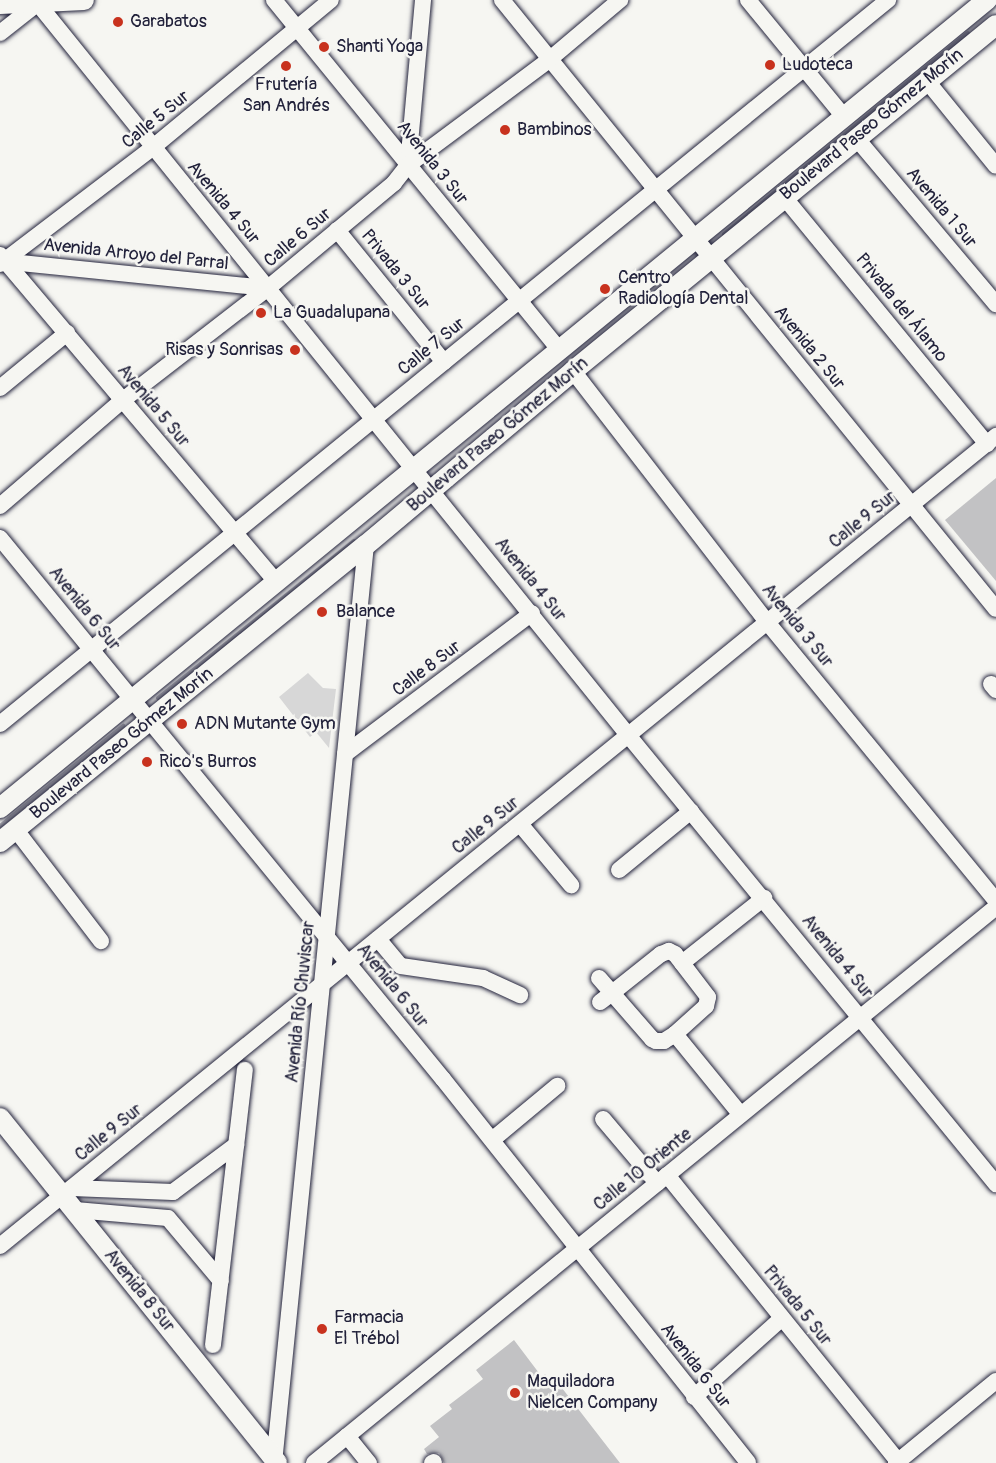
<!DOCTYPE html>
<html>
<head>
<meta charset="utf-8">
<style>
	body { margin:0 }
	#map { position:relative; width:996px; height:1463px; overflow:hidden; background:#f6f6f2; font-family:Pangolin,sans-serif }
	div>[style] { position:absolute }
	.green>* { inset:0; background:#d7d7d7 }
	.stream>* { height:4px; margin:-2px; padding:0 2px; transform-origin:2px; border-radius:2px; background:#adadb3 }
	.building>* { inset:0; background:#c2c2c4 }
	.roads { filter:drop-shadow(0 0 2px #22223b) drop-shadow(0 0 2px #22223b) }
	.minor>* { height:16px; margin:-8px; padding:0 8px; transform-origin:8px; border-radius:8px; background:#f6f6f2 }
	.major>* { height:20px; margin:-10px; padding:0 10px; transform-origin:10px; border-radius:10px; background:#f6f6f2 }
	.dots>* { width:16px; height:16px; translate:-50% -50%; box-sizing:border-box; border:3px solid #f6f6f2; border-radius:50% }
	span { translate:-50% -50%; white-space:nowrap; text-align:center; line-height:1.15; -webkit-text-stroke:5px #f6f6f2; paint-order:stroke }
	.poi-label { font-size:18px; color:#22223b }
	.left { translate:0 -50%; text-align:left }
	.right { translate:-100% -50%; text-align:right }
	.street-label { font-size:18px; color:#22223b }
</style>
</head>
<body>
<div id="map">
	<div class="green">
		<div style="clip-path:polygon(308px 673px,323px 688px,336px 689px,329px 748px,316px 732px,310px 737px,279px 697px)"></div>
	</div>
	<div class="stream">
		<div style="left:724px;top:234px;width:316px;rotate:-39.5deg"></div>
		<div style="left:158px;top:698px;width:251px;rotate:-38.7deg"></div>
		<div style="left:0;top:826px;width:159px;rotate:-39.1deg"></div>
	</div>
	<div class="building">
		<div style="clip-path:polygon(996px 478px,996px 581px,945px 520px)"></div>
		<div style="clip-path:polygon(514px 1340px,542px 1377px,545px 1374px,551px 1382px,555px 1379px,620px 1463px,444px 1463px,439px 1453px,427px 1454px,424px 1449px,439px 1437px,430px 1426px,452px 1409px,449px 1405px,483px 1379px,476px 1370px)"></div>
	</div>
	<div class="roads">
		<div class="minor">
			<div style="left:35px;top:0;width:944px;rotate:51.1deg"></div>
			<div style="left:628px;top:735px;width:581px;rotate:50.66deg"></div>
			<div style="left:274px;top:0;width:453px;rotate:50.8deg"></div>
			<div style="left:502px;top:0;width:784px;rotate:50.95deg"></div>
			<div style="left:748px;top:0;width:151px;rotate:50.6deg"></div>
			<div style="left:0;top:33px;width:53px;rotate:-38.2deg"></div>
			<div style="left:927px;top:81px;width:109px;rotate:50.9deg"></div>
			<div style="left:857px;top:139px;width:216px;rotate:49.9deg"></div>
			<div style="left:408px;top:165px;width:166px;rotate:-84.8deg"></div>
			<div style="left:784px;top:197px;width:320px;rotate:50.6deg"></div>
			<div style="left:337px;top:230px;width:170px;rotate:51deg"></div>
			<div style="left:0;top:255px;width:428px;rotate:49.8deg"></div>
			<div style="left:1px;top:261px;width:268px;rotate:5.8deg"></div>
			<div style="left:0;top:264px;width:191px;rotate:-37.3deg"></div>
			<div style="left:152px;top:148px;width:232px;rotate:-39.6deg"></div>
			<div style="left:573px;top:371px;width:317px;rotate:52.3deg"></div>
			<div style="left:767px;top:622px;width:361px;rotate:50.6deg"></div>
			<div style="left:0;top:388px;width:87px;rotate:-39.4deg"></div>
			<div style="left:0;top:506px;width:162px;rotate:-40.8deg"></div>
			<div style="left:123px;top:400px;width:183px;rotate:-37.7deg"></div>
			<div style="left:268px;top:288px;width:164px;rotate:-39.8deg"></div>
			<div style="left:394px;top:183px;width:23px;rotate:-52deg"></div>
			<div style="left:408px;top:165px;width:177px;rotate:-36.7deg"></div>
			<div style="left:550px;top:59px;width:92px;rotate:-40.1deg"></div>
			<div style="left:0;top:538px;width:699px;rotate:50.69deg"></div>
			<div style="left:443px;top:1079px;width:490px;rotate:51.5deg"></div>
			<div style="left:991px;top:684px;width:8px;rotate:50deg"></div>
			<div style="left:0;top:724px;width:1146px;rotate:-39.19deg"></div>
			<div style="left:345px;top:754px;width:234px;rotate:-37deg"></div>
			<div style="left:520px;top:824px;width:80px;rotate:50.1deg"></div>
			<div style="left:16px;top:830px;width:140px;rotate:52.6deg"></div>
			<div style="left:619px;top:870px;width:93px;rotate:-39.3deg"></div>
			<div style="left:378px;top:939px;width:35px;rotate:50deg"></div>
			<div style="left:401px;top:966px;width:83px;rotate:8.3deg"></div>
			<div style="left:483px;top:978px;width:41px;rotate:24.7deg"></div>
			<div style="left:682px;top:963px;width:105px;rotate:-38.4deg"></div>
			<div style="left:599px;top:978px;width:20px;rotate:49deg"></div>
			<div style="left:612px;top:993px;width:61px;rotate:49deg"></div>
			<div style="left:652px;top:1039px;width:4px;rotate:27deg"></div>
			<div style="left:656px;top:1041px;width:8px"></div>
			<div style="left:664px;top:1041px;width:13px;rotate:-32deg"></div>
			<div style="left:675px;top:1034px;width:42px;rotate:-42.1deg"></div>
			<div style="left:706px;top:1006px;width:9px;rotate:-77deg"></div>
			<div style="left:708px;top:997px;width:54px;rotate:-127.5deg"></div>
			<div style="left:675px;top:954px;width:7px;rotate:-153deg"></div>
			<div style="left:669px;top:951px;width:9px;rotate:159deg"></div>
			<div style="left:661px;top:954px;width:63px;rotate:141.5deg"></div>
			<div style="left:612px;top:993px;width:15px;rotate:143deg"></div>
			<div style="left:675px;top:1034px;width:104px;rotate:50.8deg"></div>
			<div style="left:603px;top:1119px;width:84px;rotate:49.8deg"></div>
			<div style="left:492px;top:1140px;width:85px;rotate:-39.7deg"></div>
			<div style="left:667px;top:1175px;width:368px;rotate:51.1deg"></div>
			<div style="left:72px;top:1188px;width:101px;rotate:2.3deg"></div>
			<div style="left:173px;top:1192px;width:79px;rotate:-36.7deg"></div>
			<div style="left:75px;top:1210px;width:93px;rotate:4.9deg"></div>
			<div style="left:168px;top:1218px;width:82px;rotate:49.9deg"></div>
			<div style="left:0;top:1246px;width:1284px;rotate:-39.12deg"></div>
			<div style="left:213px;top:1345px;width:277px;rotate:-83.4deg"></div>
			<div style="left:694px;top:1397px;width:118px;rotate:-41.9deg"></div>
			<div style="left:347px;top:1436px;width:35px;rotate:51deg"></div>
			<div style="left:274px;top:1463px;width:923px;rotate:-84.28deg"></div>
			<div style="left:314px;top:1463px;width:880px;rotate:-39.19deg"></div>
			<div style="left:432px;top:1463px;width:2px;rotate:-27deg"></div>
			<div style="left:896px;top:1463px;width:129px;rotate:-39.4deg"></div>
		</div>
		<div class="major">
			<div style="left:0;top:4px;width:84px;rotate:-2.7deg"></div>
			<div style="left:0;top:808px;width:1276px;rotate:-39.31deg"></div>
			<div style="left:0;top:842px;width:471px;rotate:-39.1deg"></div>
			<div style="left:366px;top:545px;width:270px;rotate:-40deg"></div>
			<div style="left:573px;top:371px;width:546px;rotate:-39.28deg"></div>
			<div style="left:0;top:1118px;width:442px;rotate:51.2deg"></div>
		</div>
	</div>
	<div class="dots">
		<div style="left:118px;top:22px;background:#c8321e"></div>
		<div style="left:324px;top:47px;background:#c8321e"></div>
		<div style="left:770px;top:65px;background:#c8321e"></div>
		<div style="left:286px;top:66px;background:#c8321e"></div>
		<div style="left:505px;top:130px;background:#c8321e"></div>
		<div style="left:605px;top:289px;background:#c8321e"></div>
		<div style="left:261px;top:313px;background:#c8321e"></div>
		<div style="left:295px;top:350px;background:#c8321e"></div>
		<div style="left:322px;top:612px;background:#c8321e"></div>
		<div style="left:182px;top:724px;background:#c8321e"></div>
		<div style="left:147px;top:762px;background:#c8321e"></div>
		<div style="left:322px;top:1329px;background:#c8321e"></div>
		<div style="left:515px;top:1393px;background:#c8321e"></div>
	</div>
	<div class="poi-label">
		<span class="left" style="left:130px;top:22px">Garabatos</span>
		<span class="left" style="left:336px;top:47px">Shanti Yoga</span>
		<span class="left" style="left:782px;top:65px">Ludoteca</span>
		<span style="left:286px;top:96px">Frutería<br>San Andrés</span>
		<span class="left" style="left:517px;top:130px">Bambinos</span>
		<span class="left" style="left:618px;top:289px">Centro<br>Radiología Dental</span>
		<span class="left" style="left:273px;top:313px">La Guadalupana</span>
		<span class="right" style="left:283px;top:350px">Risas y Sonrisas</span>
		<span class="left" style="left:336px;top:612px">Balance</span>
		<span class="left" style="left:194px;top:724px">ADN Mutante Gym</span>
		<span class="left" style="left:159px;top:762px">Rico's Burros</span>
		<span class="left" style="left:334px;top:1329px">Farmacia<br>El Trébol</span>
		<span class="left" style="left:527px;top:1393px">Maquiladora<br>Nielcen Company</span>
	</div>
	<div class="street-label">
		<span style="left:156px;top:120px;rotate:-39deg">Calle 5 Sur</span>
		<span style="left:872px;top:125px;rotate:-39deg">Boulevard Paseo Gómez Morín</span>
		<span style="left:432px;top:163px;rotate:51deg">Avenida 3 Sur</span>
		<span style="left:223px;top:203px;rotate:50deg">Avenida 4 Sur</span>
		<span style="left:941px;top:208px;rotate:50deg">Avenida 1 Sur</span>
		<span style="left:298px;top:238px;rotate:-40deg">Calle 6 Sur</span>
		<span style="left:136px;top:255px;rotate:6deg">Avenida Arroyo del Parral</span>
		<span style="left:395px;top:270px;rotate:51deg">Privada 3 Sur</span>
		<span style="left:901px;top:308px;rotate:51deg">Privada del Álamo</span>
		<span style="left:432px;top:347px;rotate:-39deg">Calle 7 Sur</span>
		<span style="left:809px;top:348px;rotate:51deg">Avenida 2 Sur</span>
		<span style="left:153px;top:406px;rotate:50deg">Avenida 5 Sur</span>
		<span style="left:498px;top:435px;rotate:-40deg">Boulevard Paseo Gómez Morín</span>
		<span style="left:863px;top:520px;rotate:-39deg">Calle 9 Sur</span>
		<span style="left:530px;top:580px;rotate:51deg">Avenida 4 Sur</span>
		<span style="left:84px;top:609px;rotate:51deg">Avenida 6 Sur</span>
		<span style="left:797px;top:626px;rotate:51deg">Avenida 3 Sur</span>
		<span style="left:427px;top:669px;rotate:-37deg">Calle 8 Sur</span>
		<span style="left:122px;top:744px;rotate:-39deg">Boulevard Paseo Gómez Morín</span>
		<span style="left:486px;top:826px;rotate:-39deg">Calle 9 Sur</span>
		<span style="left:837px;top:957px;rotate:51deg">Avenida 4 Sur</span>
		<span style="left:392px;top:986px;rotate:51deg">Avenida 6 Sur</span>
		<span style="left:301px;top:1002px;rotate:-84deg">Avenida Río Chuviscar</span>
		<span style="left:109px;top:1133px;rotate:-39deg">Calle 9 Sur</span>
		<span style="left:643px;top:1170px;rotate:-39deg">Calle 10 Oriente</span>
		<span style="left:139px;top:1291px;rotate:51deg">Avenida 8 Sur</span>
		<span style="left:797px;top:1306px;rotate:51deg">Privada 5 Sur</span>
		<span style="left:695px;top:1366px;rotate:52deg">Avenida 6 Sur</span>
	</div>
</div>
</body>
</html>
